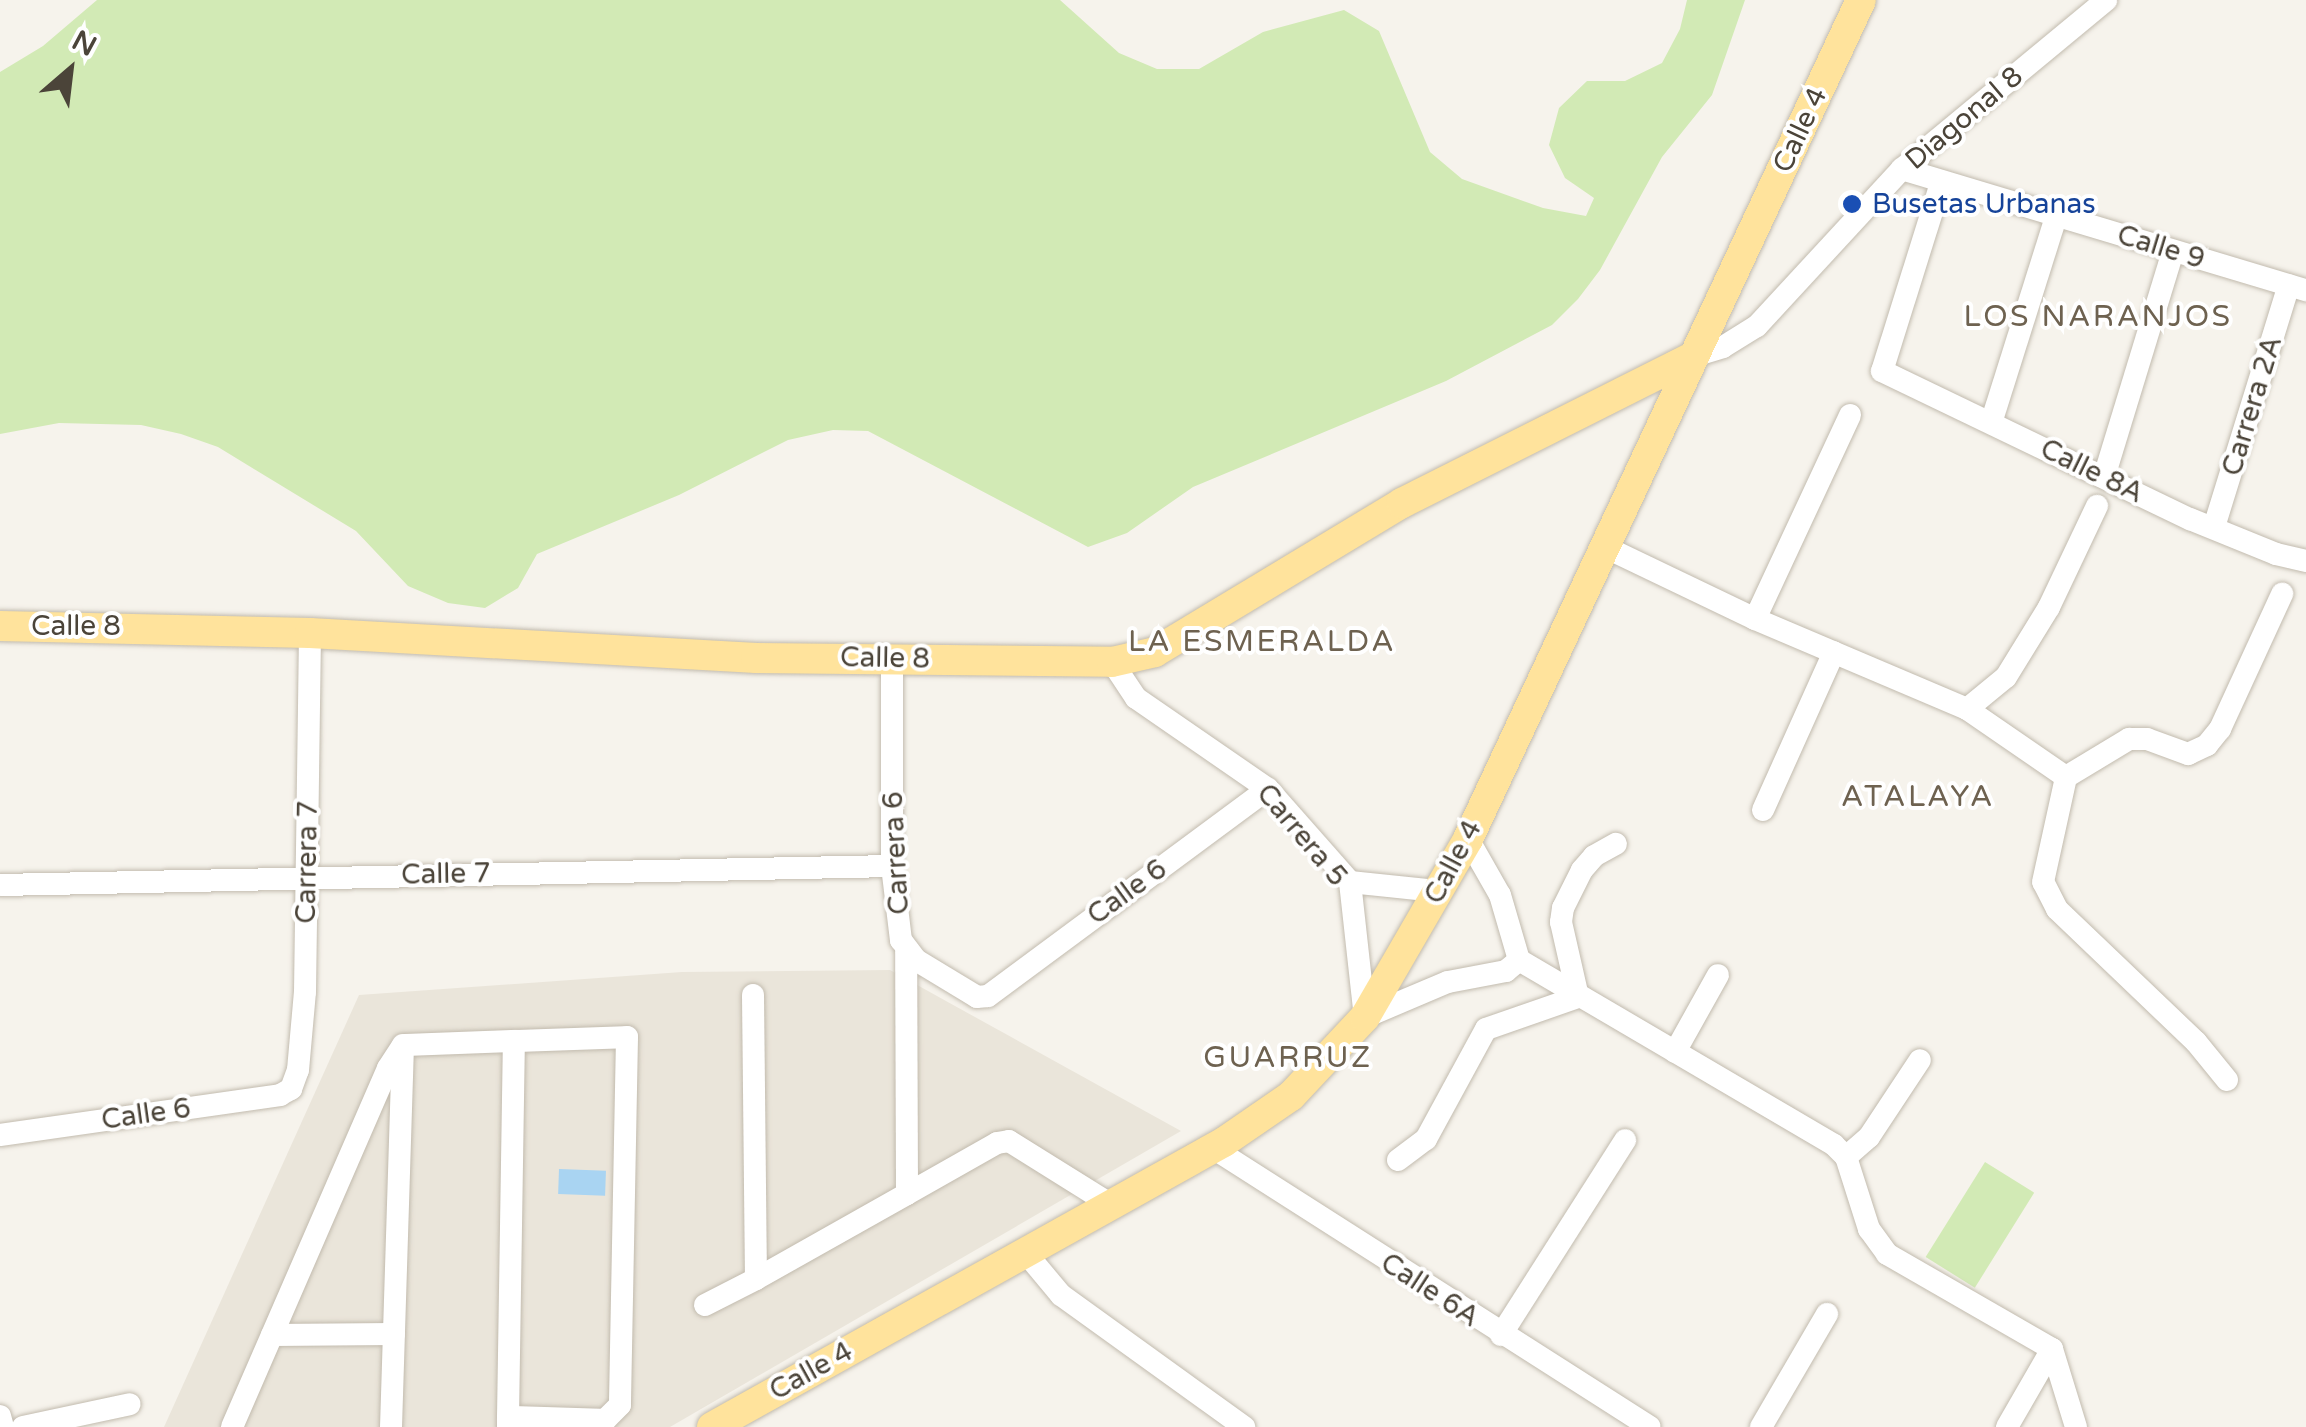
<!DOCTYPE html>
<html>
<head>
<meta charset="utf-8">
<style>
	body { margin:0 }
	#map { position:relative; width:2306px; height:1427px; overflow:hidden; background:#f6f3ec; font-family:"Varela Round",sans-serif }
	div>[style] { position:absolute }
	.residential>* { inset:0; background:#eae5da }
	.green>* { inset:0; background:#d2eab5; transform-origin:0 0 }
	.water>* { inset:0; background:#a9d4f2; transform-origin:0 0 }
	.roads { filter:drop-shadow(0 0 2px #c2bbae) drop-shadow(0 0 2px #c2bbae) }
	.minor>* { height:22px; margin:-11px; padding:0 11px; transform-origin:11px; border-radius:11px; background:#fff }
	.major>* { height:30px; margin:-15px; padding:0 15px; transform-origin:15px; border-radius:15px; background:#ffe39c }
	.dots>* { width:28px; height:28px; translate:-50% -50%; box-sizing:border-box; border:5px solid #fff; border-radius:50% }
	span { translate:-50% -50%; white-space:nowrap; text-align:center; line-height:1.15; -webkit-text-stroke:8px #fff; paint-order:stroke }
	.street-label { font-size:28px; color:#4b4439 }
	.transit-label { font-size:28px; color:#164399 }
	.left { translate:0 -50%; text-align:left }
	.neighbourhood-label { font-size:30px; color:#6e6250; letter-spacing:2.5px }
	.north { position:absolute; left:20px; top:20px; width:100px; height:100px; -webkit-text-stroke:8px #fff; paint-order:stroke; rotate:28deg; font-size:28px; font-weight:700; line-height:40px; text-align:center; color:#4b4439 }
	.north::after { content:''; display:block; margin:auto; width:35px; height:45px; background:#4b4439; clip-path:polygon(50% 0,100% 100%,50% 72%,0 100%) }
</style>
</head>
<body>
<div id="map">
	<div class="residential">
		<div style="clip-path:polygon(890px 970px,1181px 1131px,670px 1427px,164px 1427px,359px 995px,682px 972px)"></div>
	</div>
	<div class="green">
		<div style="clip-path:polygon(97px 0,1060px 0,1119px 53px,1157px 69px,1199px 69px,1263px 32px,1344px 10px,1379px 31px,1430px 152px,1462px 179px,1543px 208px,1586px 216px,1594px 198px,1565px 178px,1549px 145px,1559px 108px,1587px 81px,1625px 81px,1662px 63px,1680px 29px,1687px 0,1745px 0,1712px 95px,1662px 157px,1600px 270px,1578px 299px,1552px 325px,1446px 381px,1193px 487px,1127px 533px,1088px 547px,868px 431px,833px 430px,788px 440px,679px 495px,537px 554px,518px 588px,485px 608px,448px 603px,408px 586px,356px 531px,218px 447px,181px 434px,141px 425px,59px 423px,0 434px,0 72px,43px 46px)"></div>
		<div style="left:1985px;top:1162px;width:58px;height:112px;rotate:32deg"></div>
	</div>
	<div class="water">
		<div style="left:559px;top:1169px;width:47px;height:25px;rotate:2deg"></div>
	</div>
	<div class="roads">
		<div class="minor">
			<div style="left:1902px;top:169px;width:422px;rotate:16.7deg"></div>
			<div style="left:1941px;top:183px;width:197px;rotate:107.4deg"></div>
			<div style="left:1882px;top:371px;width:342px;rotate:25.7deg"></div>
			<div style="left:2190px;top:519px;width:93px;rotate:22.1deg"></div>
			<div style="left:2276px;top:554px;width:31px;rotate:13deg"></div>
			<div style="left:1694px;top:356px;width:30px;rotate:-17deg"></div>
			<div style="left:1723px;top:347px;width:40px;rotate:-32deg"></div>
			<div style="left:1757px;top:326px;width:214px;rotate:-47.3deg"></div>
			<div style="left:1902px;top:169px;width:265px;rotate:-39.6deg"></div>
			<div style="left:1992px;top:420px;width:216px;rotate:-72.5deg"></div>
			<div style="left:2104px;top:477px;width:235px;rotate:-73deg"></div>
			<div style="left:2214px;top:527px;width:253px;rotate:-72.8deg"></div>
			<div style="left:1605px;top:547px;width:166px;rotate:25.6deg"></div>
			<div style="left:1755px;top:619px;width:230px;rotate:23deg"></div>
			<div style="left:1967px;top:709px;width:120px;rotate:34.5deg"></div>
			<div style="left:1755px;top:619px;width:225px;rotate:-65deg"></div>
			<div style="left:892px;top:658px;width:208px;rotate:90deg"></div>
			<div style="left:892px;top:866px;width:75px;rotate:83.1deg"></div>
			<div style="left:901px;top:940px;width:25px;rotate:53deg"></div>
			<div style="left:916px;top:960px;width:71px;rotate:31.2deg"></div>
			<div style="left:977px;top:997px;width:11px;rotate:-5deg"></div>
			<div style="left:988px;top:996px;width:348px;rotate:-36.5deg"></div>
			<div style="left:1112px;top:662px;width:43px;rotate:56.3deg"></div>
			<div style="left:1136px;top:698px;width:160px;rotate:34.6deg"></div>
			<div style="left:1268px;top:789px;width:124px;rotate:48.6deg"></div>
			<div style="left:1350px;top:882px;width:136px;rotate:83.7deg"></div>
			<div style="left:1365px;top:1017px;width:90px;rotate:-22.9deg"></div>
			<div style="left:1448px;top:982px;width:59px;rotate:-10.7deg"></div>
			<div style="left:1506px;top:971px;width:17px;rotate:-40deg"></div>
			<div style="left:1967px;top:709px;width:50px;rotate:-39.4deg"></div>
			<div style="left:2006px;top:677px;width:82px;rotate:-58.4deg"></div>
			<div style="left:2049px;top:607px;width:112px;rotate:-64.6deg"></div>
			<div style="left:1763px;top:810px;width:173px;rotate:-65.8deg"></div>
			<div style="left:1468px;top:839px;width:64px;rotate:60.3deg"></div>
			<div style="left:1500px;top:895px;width:68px;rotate:73.7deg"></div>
			<div style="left:1519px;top:960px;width:365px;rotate:30.4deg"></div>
			<div style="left:1834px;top:1145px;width:17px;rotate:45deg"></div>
			<div style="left:1846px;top:1157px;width:76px;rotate:72.3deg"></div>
			<div style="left:1869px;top:1229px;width:31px;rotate:54deg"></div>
			<div style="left:1887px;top:1254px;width:190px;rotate:29.9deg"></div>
			<div style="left:2052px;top:1349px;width:82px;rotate:72.9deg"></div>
			<div style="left:1350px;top:882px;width:87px;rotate:5.9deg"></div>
			<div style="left:0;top:885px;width:892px;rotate:-1.22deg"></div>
			<div style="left:753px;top:995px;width:284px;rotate:89.4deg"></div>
			<div style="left:756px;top:1279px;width:173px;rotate:-29.4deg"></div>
			<div style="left:907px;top:1194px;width:242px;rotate:-90.2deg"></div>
			<div style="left:1675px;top:1052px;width:88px;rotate:-60.8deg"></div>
			<div style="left:2227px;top:1080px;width:49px;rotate:-129.2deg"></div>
			<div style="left:2196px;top:1042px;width:192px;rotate:-136.3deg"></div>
			<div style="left:2057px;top:909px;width:30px;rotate:-117deg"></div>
			<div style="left:2043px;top:882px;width:107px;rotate:-77.6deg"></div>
			<div style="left:2066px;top:777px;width:74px;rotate:-31.1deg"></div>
			<div style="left:2129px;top:739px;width:18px"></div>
			<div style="left:2147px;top:739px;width:44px;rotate:20.1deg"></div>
			<div style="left:2188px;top:754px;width:21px;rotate:-25deg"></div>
			<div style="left:2207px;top:745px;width:21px;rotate:-51deg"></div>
			<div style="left:2220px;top:729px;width:149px;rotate:-65.3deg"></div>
			<div style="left:0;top:1135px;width:283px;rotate:-8.1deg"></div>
			<div style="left:280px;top:1095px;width:13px;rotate:-29deg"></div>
			<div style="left:291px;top:1089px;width:20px;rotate:-70deg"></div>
			<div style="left:298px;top:1070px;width:78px;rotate:-84.9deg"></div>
			<div style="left:305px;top:992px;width:359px;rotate:-89.2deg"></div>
			<div style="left:1213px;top:1148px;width:518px;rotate:32.56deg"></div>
			<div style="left:1846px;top:1157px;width:30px;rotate:-41deg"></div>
			<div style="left:1869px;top:1137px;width:92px;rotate:-56.5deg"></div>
			<div style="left:1398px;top:1160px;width:35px;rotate:-37deg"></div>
			<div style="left:1426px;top:1139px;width:125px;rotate:-61.4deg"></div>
			<div style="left:1486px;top:1029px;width:97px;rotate:-19.2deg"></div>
			<div style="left:1578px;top:997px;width:77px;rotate:-102.8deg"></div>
			<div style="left:1561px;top:922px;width:14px;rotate:-82deg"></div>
			<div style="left:1563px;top:908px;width:42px;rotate:-63.4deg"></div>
			<div style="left:1582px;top:870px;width:18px;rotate:-49deg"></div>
			<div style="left:1594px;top:856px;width:25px;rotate:-29deg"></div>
			<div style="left:907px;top:1194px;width:103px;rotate:-29.5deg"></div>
			<div style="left:997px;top:1143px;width:12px;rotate:-9deg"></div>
			<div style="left:1009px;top:1141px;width:123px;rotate:32deg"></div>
			<div style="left:1025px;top:1252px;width:56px;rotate:50.1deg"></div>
			<div style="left:1061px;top:1295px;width:226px;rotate:35.8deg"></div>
			<div style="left:705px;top:1305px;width:57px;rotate:-27deg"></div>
			<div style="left:272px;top:1335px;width:122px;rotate:-0.5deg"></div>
			<div style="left:1501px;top:1335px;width:231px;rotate:-57.5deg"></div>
			<div style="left:0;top:1416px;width:11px;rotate:75deg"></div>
			<div style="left:23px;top:1427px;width:109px;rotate:-12.1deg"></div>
			<div style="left:232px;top:1427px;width:391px;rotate:-66.5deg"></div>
			<div style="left:388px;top:1068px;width:24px;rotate:-57deg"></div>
			<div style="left:391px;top:1427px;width:382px;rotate:-88.2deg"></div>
			<div style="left:403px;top:1045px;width:111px;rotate:-2.1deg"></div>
			<div style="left:508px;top:1427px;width:10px;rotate:-90deg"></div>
			<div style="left:508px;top:1417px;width:376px;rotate:-89.1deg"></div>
			<div style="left:514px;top:1041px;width:113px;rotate:-2deg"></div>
			<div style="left:627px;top:1037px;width:368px;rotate:91.1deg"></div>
			<div style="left:620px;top:1405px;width:21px;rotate:135deg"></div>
			<div style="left:605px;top:1420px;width:97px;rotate:-178.2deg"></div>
			<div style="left:1761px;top:1427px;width:131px;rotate:-59.7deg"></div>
			<div style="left:2007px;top:1427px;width:90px;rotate:-60deg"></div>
		</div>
		<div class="major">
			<div style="left:0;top:626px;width:310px;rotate:1.3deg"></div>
			<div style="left:310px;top:633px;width:447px;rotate:3.2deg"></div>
			<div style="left:756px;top:658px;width:356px;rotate:0.6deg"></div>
			<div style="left:1112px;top:662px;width:44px;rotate:-13.1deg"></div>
			<div style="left:1155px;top:652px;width:288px;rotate:-31.1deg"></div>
			<div style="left:1402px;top:503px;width:327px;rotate:-26.7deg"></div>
			<div style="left:712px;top:1427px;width:586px;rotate:-29.1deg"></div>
			<div style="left:1224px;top:1142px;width:81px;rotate:-34.5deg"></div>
			<div style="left:1291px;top:1096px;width:108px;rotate:-46.9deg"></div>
			<div style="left:1365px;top:1017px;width:206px;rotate:-59.9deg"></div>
			<div style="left:1468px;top:839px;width:926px;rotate:-64.9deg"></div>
		</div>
	</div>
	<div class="dots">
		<div style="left:1852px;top:204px;background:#1a4fb4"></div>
	</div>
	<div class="street-label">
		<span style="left:1964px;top:118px;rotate:-40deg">Diagonal 8</span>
		<span style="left:1800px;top:130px;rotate:-65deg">Calle 4</span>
		<span style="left:2161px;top:247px;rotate:17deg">Calle 9</span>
		<span style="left:2252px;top:406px;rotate:-73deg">Carrera 2A</span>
		<span style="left:2092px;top:471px;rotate:26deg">Calle 8A</span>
		<span style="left:76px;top:626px">Calle 8</span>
		<span style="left:885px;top:658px;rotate:1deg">Calle 8</span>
		<span style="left:1302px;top:835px;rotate:50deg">Carrera 5</span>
		<span style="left:896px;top:853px;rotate:-93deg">Carrera 6</span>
		<span style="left:307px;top:862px;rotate:-89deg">Carrera 7</span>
		<span style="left:1453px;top:862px;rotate:-62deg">Calle 4</span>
		<span style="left:446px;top:874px;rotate:-1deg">Calle 7</span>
		<span style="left:1127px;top:892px;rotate:-36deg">Calle 6</span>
		<span style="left:146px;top:1114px;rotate:-8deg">Calle 6</span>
		<span style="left:1430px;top:1290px;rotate:33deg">Calle 6A</span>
		<span style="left:811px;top:1371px;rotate:-29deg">Calle 4</span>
	</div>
	<div class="transit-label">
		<span class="left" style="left:1872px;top:204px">Busetas Urbanas</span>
	</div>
	<div class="neighbourhood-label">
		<span style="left:2098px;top:317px">LOS NARANJOS</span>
		<span style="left:1262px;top:642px">LA ESMERALDA</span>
		<span style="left:1918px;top:797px">ATALAYA</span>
		<span style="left:1288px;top:1058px">GUARRUZ</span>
	</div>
	<div class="north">N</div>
</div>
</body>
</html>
